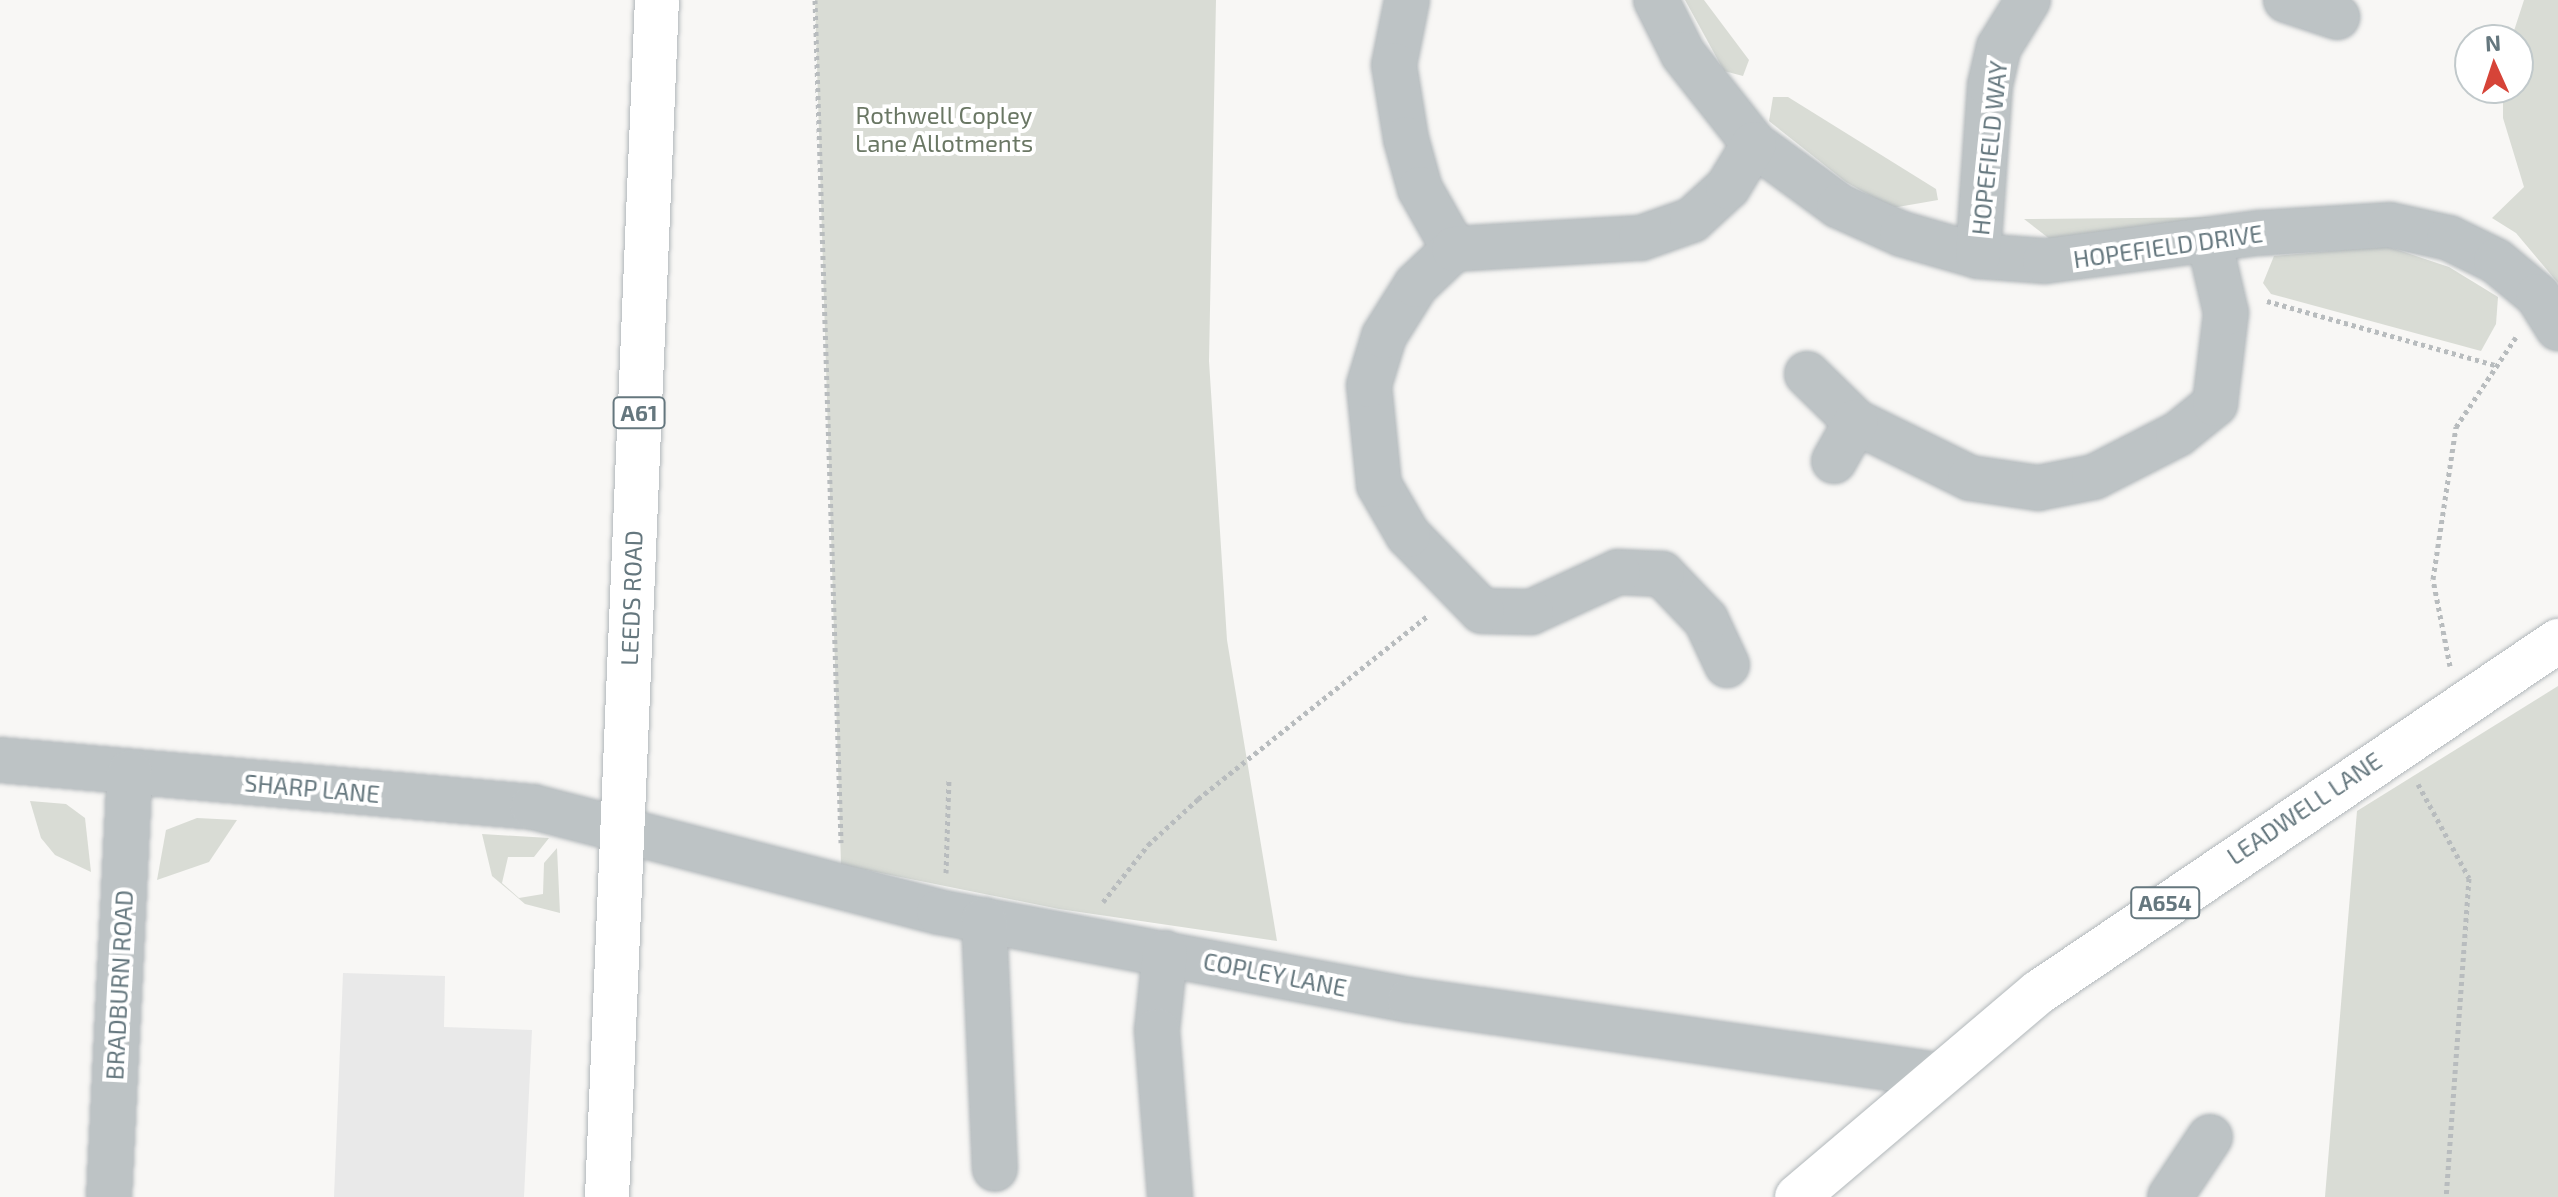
<!DOCTYPE html>
<html>
<head>
<meta charset="utf-8">
<style>
	body { margin:0 }
	#map { position:relative; width:2558px; height:1197px; overflow:hidden; background:#f8f7f5; font-family:"Exo 2",sans-serif }
	div>[style] { position:absolute }
	.built>* { inset:0; background:#e9e9e9 }
	.green>* { inset:0; background:#d9dcd5 }
	.path>* { height:5px; margin-top:-2.5px; transform-origin:0; background:repeating-linear-gradient(90deg,#b8bcbe 0 4px,transparent 0 8px) }
	.roads { filter:drop-shadow(0 0 2px #b1b7ba) drop-shadow(0 0 2px #b1b7ba) }
	.minor>* { height:44px; margin:-22px; padding:0 22px; transform-origin:22px; border-radius:22px; background:#bdc3c5 }
	.major>* { height:44px; margin:-22px; padding:0 22px; transform-origin:22px; border-radius:22px; background:#fff }
	span { translate:-50% -50%; white-space:nowrap; text-align:center; line-height:1.15; -webkit-text-stroke:8px #fff; paint-order:stroke }
	.shield-label span { padding:2px 6px; background:#fff; border:2px solid; border-radius:6px; -webkit-text-stroke-width:0 }
	.shield-label { font-size:22px; color:#65777e; font-weight:700 }
	.park-label { font-size:24px; color:#6a7764 }
	.street-label { font-size:24px; color:#65777e }
	.north { position:absolute; left:2454px; top:24px; width:80px; height:80px; box-sizing:border-box; background:#fff; border:2px solid #c1c9cb; border-radius:50%; rotate:357deg; font-size:22px; font-weight:700; line-height:32px; text-align:center; color:#65777e }
	.north::after { content:''; display:block; margin:auto; width:28px; height:36px; background:#d64438; clip-path:polygon(50% 0,100% 100%,50% 72%,0 100%) }
</style>
</head>
<body>
<div id="map">
	<div class="built">
		<div style="clip-path:polygon(343px 973px,445px 976px,444px 1027px,532px 1030px,524px 1197px,334px 1197px)"></div>
	</div>
	<div class="green">
		<div style="clip-path:polygon(815px 0,1216px 0,1209px 361px,1227px 640px,1277px 941px,1059px 909px,841px 865px)"></div>
		<div style="clip-path:polygon(1685px 0,1704px 0,1749px 60px,1743px 76px,1724px 71px)"></div>
		<div style="clip-path:polygon(2524px 0,2558px 0,2558px 283px,2516px 233px,2492px 218px,2524px 187px,2503px 118px,2503px 88px,2518px 88px,2518px 40px,2511px 40px)"></div>
		<div style="clip-path:polygon(1773px 97px,1788px 97px,1936px 189px,1938px 200px,1892px 208px,1846px 182px,1769px 121px)"></div>
		<div style="clip-path:polygon(2237px 217px,2051px 240px,2024px 219px)"></div>
		<div style="clip-path:polygon(2386px 246px,2449px 267px,2498px 297px,2496px 324px,2481px 351px,2271px 294px,2263px 283px,2274px 256px)"></div>
		<div style="clip-path:polygon(2558px 686px,2558px 1197px,2325px 1197px,2357px 811px)"></div>
		<div style="clip-path:polygon(30px 801px,66px 804px,85px 818px,91px 872px,55px 855px,41px 838px)"></div>
		<div style="clip-path:polygon(197px 818px,237px 820px,209px 862px,157px 880px,166px 830px)"></div>
		<div style="clip-path:polygon(482px 834px,549px 838px,534px 857px,508px 857px,502px 883px,519px 898px,543px 894px,544px 863px,557px 848px,560px 913px,525px 904px,492px 876px)"></div>
	</div>
	<div class="path">
		<div style="left:815px;top:0;width:843px;rotate:88.23deg"></div>
		<div style="left:2267px;top:301px;width:240px;rotate:15.7deg"></div>
		<div style="left:2450px;top:666px;width:89px;rotate:-101.1deg"></div>
		<div style="left:2433px;top:579px;width:154px;rotate:-81.4deg"></div>
		<div style="left:2456px;top:427px;width:108px;rotate:-56.3deg"></div>
		<div style="left:2418px;top:784px;width:107px;rotate:61.5deg"></div>
		<div style="left:2469px;top:878px;width:320px;rotate:94.1deg"></div>
		<div style="left:946px;top:873px;width:95px;rotate:-88.2deg"></div>
		<div style="left:1103px;top:902px;width:73px;rotate:-51.7deg"></div>
		<div style="left:1148px;top:845px;width:68px;rotate:-42.6deg"></div>
		<div style="left:1198px;top:799px;width:293px;rotate:-38.6deg"></div>
	</div>
	<div class="roads">
		<div class="minor">
			<div style="left:1407px;top:0;width:66px;rotate:101.3deg"></div>
			<div style="left:1394px;top:65px;width:75px;rotate:80.8deg"></div>
			<div style="left:1406px;top:139px;width:52px;rotate:74.4deg"></div>
			<div style="left:1420px;top:189px;width:69px;rotate:60.5deg"></div>
			<div style="left:1656px;top:0;width:60px;rotate:63.4deg"></div>
			<div style="left:1683px;top:54px;width:115px;rotate:51.7deg"></div>
			<div style="left:1754px;top:144px;width:105px;rotate:36.1deg"></div>
			<div style="left:1839px;top:206px;width:69px;rotate:24deg"></div>
			<div style="left:1902px;top:234px;width:79px;rotate:16.1deg"></div>
			<div style="left:1978px;top:256px;width:67px;rotate:4.3deg"></div>
			<div style="left:2045px;top:261px;width:216px;rotate:-7.5deg"></div>
			<div style="left:2259px;top:233px;width:131px;rotate:-3.5deg"></div>
			<div style="left:2390px;top:225px;width:60px;rotate:12.4deg"></div>
			<div style="left:2449px;top:238px;width:52px;rotate:26.1deg"></div>
			<div style="left:2496px;top:261px;width:55px;rotate:39.8deg"></div>
			<div style="left:2538px;top:296px;width:38px;rotate:58deg"></div>
			<div style="left:2286px;top:0;width:54px;rotate:18.4deg"></div>
			<div style="left:1978px;top:256px;width:171px;rotate:-86deg"></div>
			<div style="left:1990px;top:85px;width:39px;rotate:-77deg"></div>
			<div style="left:1999px;top:47px;width:55px;rotate:-58.3deg"></div>
			<div style="left:1807px;top:374px;width:69px;rotate:44.4deg"></div>
			<div style="left:1856px;top:422px;width:127px;rotate:26.2deg"></div>
			<div style="left:1970px;top:478px;width:69px;rotate:8.4deg"></div>
			<div style="left:2038px;top:488px;width:57px;rotate:-11.1deg"></div>
			<div style="left:2094px;top:477px;width:94px;rotate:-27.1deg"></div>
			<div style="left:2178px;top:434px;width:48px;rotate:-39deg"></div>
			<div style="left:2215px;top:404px;width:92px;rotate:-83.1deg"></div>
			<div style="left:2226px;top:313px;width:71px;rotate:-103.1deg"></div>
			<div style="left:1834px;top:461px;width:45px;rotate:-60.6deg"></div>
			<div style="left:1727px;top:665px;width:50px;rotate:-115deg"></div>
			<div style="left:1706px;top:620px;width:64px;rotate:-133.7deg"></div>
			<div style="left:1662px;top:574px;width:44px;rotate:-177.4deg"></div>
			<div style="left:1618px;top:572px;width:96px;rotate:155.3deg"></div>
			<div style="left:1531px;top:612px;width:49px;rotate:-178.8deg"></div>
			<div style="left:1482px;top:611px;width:106px;rotate:-134.2deg"></div>
			<div style="left:1408px;top:535px;width:58px;rotate:-120.1deg"></div>
			<div style="left:1379px;top:485px;width:100px;rotate:-95.7deg"></div>
			<div style="left:1369px;top:385px;width:51px;rotate:-73deg"></div>
			<div style="left:1384px;top:336px;width:60px;rotate:-57.9deg"></div>
			<div style="left:1416px;top:285px;width:52px;rotate:-43.5deg"></div>
			<div style="left:1454px;top:249px;width:187px;rotate:-3.4deg"></div>
			<div style="left:1641px;top:238px;width:54px;rotate:-19.4deg"></div>
			<div style="left:1692px;top:220px;width:49px;rotate:-42.5deg"></div>
			<div style="left:1728px;top:187px;width:50px;rotate:-58.8deg"></div>
			<div style="left:0;top:760px;width:535px;rotate:5.04deg"></div>
			<div style="left:533px;top:807px;width:419px;rotate:14.5deg"></div>
			<div style="left:939px;top:912px;width:479px;rotate:10.6deg"></div>
			<div style="left:1410px;top:1000px;width:533px;rotate:8.08deg"></div>
			<div style="left:984px;top:920px;width:249px;rotate:87.5deg"></div>
			<div style="left:1165px;top:953px;width:78px;rotate:95.9deg"></div>
			<div style="left:1157px;top:1031px;width:167px;rotate:85.5deg"></div>
			<div style="left:109px;top:1197px;width:425px;rotate:-87.2deg"></div>
			<div style="left:2170px;top:1197px;width:72px;rotate:-56.3deg"></div>
		</div>
		<div class="major">
			<div style="left:607px;top:1197px;width:1198px;rotate:-87.61deg"></div>
			<div style="left:1797px;top:1197px;width:317px;rotate:-40.3deg"></div>
			<div style="left:2039px;top:992px;width:627px;rotate:-34.07deg"></div>
		</div>
	</div>
	<div class="shield-label">
		<span style="left:639px;top:413px">A61</span>
		<span style="left:2165px;top:903px">A654</span>
	</div>
	<div class="park-label">
		<span style="left:944px;top:129px">Rothwell Copley<br>Lane Allotments</span>
	</div>
	<div class="street-label">
		<span style="left:1989px;top:148px;rotate:-84deg">HOPEFIELD WAY</span>
		<span style="left:2168px;top:246px;rotate:-8deg">HOPEFIELD DRIVE</span>
		<span style="left:631px;top:598px;rotate:-88deg">LEEDS ROAD</span>
		<span style="left:312px;top:788px;rotate:5deg">SHARP LANE</span>
		<span style="left:2304px;top:808px;rotate:-34deg">LEADWELL LANE</span>
		<span style="left:1275px;top:974px;rotate:11deg">COPLEY LANE</span>
		<span style="left:119px;top:985px;rotate:-87deg">BRADBURN ROAD</span>
	</div>
	<div class="north">N</div>
</div>
</body>
</html>
